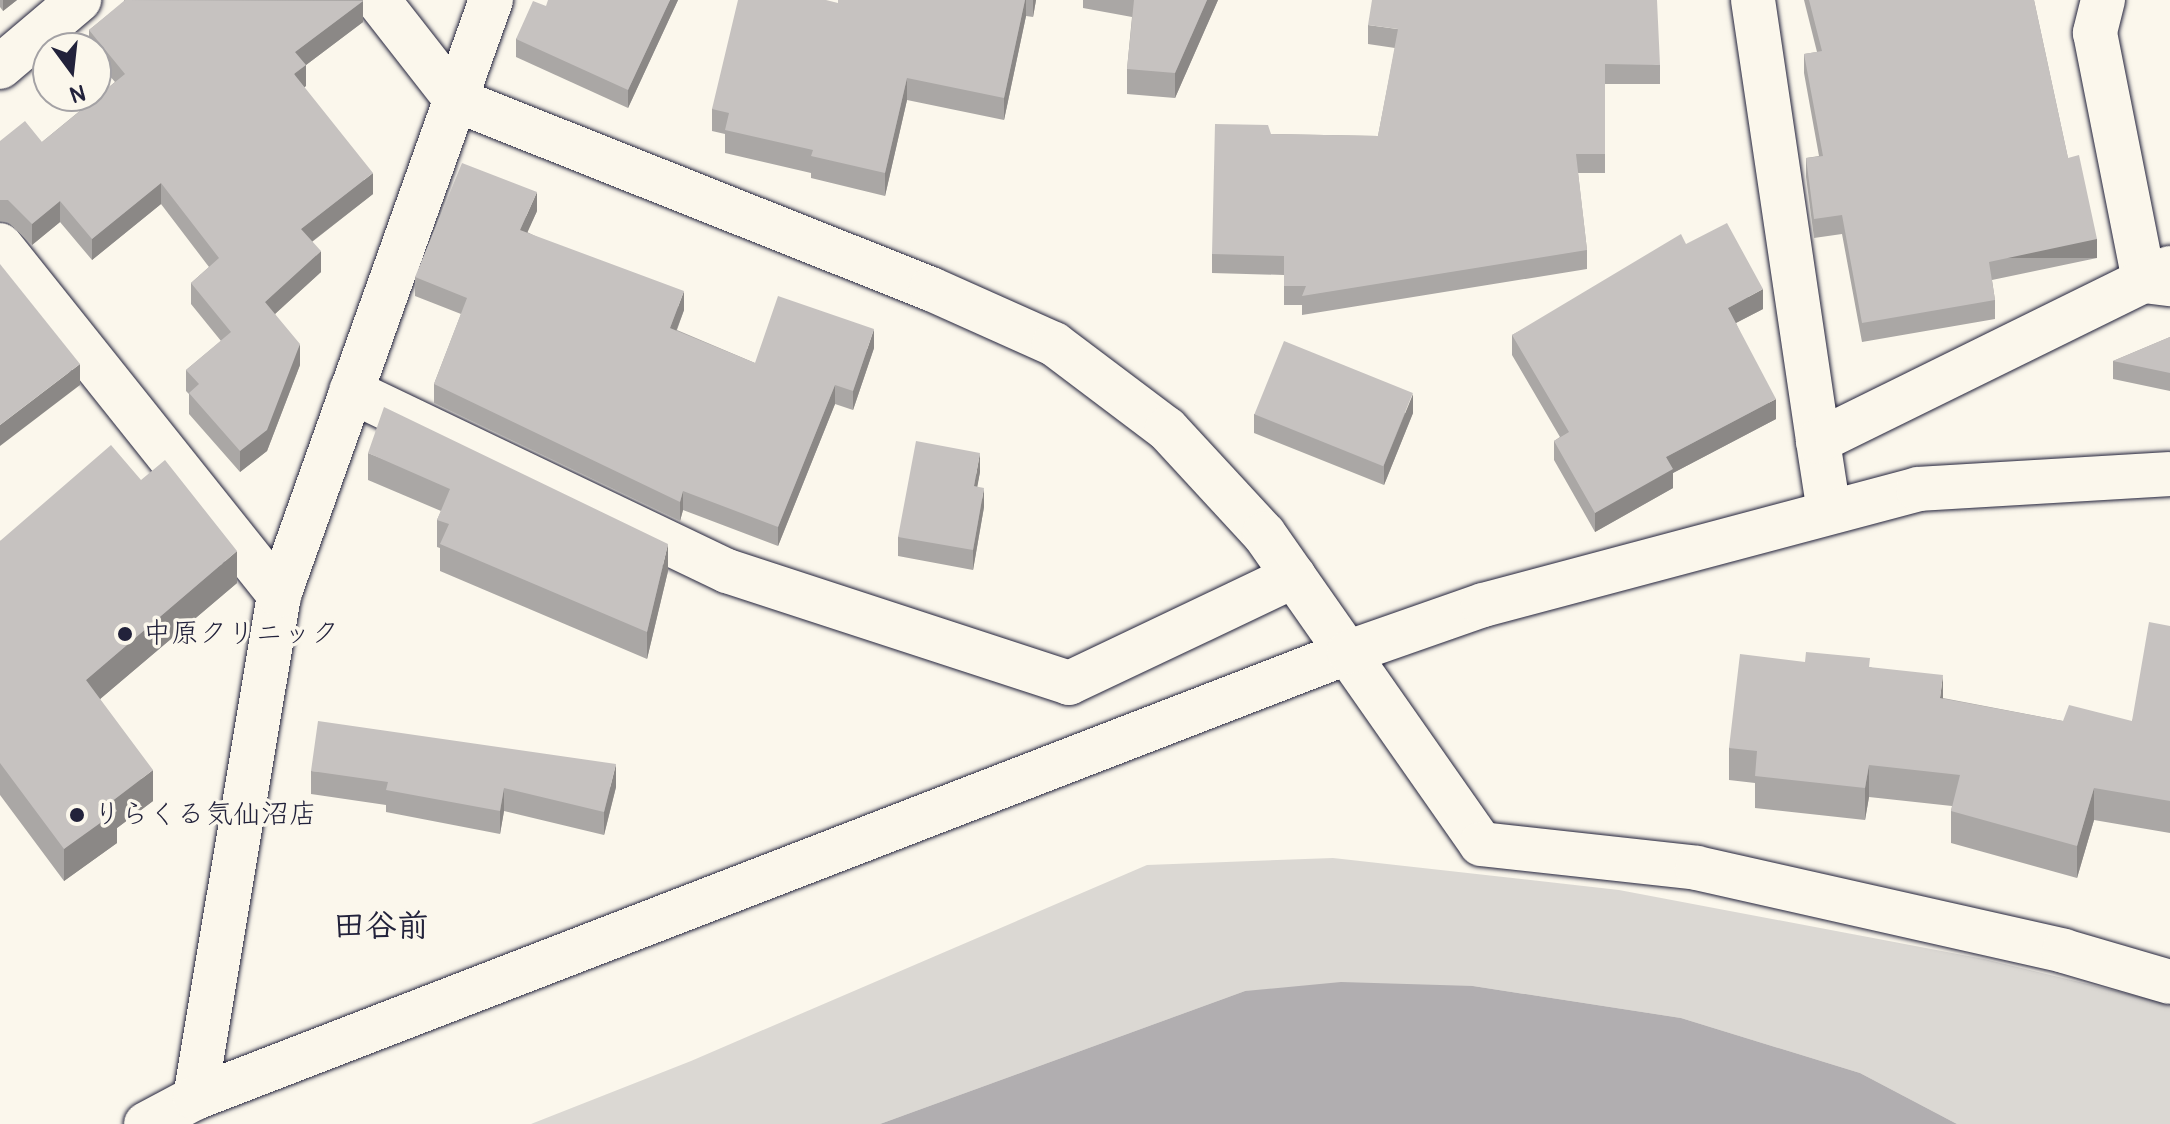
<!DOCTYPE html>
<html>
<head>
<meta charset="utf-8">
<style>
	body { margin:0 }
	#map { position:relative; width:2170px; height:1124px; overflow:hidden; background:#fbf7ec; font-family:Pangolin,"Klee One",sans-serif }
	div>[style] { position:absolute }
	.green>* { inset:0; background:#dbd8d3 }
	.water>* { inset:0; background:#b1aeb0 }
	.roads { filter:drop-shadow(0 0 2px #22223b) drop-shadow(0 0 2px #22223b) }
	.minor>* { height:44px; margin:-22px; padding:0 22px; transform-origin:22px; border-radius:22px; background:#fbf7ec }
	.wall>* { inset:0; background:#aaa7a5 }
	.shaded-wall>* { inset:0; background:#8b8886; transform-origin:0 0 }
	.building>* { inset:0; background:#c6c2c0; transform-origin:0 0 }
	.dots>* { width:22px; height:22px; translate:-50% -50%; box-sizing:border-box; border:4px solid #fbf7ec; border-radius:50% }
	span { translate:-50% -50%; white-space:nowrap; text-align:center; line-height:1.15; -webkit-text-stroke:7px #fbf7ec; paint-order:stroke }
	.poi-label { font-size:28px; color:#22223b }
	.left { translate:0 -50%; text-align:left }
	.quarter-label { font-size:32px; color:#22223b; font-weight:700 }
	.north { position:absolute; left:32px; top:32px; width:80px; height:80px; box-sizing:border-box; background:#fbf7ec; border:2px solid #a4a2a5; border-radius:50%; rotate:165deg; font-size:22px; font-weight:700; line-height:32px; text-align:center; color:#22223b }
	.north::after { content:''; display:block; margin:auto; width:28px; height:36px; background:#22223b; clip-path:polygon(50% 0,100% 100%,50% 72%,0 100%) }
</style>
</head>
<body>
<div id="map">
	<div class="green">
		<div style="clip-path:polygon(1333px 858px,1619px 890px,1984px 959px,2170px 1004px,2170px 1124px,1957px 1124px,1860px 1073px,1681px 1018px,1473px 986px,1245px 991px,880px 1124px,531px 1124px,691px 1061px,1147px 865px)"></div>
	</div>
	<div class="water">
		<div style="clip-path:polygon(1341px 982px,1473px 986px,1681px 1018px,1860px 1073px,1957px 1124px,880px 1124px,1245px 991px)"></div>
	</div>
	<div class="roads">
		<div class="minor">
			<div style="left:378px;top:0;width:127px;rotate:52deg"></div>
			<div style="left:456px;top:100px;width:511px;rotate:21.7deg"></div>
			<div style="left:931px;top:289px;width:135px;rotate:24.1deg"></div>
			<div style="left:1054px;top:344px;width:141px;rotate:37deg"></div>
			<div style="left:1167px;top:429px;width:143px;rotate:47.3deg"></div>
			<div style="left:1264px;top:534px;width:378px;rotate:55deg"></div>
			<div style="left:1481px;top:844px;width:217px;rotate:6.3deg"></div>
			<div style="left:1697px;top:868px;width:376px;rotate:12.7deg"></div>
			<div style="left:2064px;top:951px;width:110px;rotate:16.3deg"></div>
			<div style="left:1753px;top:0;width:446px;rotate:81.6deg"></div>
			<div style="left:2103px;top:0;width:34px;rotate:104deg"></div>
			<div style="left:2095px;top:33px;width:253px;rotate:78.8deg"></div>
			<div style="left:2144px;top:281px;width:26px;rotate:7deg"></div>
			<div style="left:0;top:67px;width:104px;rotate:-40.3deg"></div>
			<div style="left:0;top:245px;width:448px;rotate:51.4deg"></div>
			<div style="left:351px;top:391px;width:417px;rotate:25.6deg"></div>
			<div style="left:727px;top:571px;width:360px;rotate:18.1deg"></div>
			<div style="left:1069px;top:683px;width:249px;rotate:-25.4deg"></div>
			<div style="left:1829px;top:512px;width:72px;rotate:-98.8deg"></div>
			<div style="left:1818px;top:441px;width:392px;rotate:-26.2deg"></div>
			<div style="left:195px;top:1098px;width:510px;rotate:-80.52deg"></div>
			<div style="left:279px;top:595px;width:632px;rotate:-70.39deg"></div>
			<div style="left:146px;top:1124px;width:55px;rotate:-28deg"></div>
			<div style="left:195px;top:1098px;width:1237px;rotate:-21.13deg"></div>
			<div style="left:1349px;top:652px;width:142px;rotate:-19.3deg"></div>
			<div style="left:1483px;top:605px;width:450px;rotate:-14.9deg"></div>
			<div style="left:1918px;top:489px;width:252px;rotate:-3.4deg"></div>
		</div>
	</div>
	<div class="wall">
		<div style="clip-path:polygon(0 0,17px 0,3px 11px,0 7px)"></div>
		<div style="clip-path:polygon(124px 0,363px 0,363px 22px,306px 65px,306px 86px,304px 87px,373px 194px,312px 242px,321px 272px,275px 314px,300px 365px,267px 451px,240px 472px,189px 414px,189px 394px,186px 391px,186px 370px,221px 341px,191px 304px,191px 283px,209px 267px,161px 204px,92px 260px,60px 222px,32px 245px,8px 222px,0 221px,0 141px,42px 142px,115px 82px,96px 60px,96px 48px,89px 48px,89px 30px,124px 2px)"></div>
		<div style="clip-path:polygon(678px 0,628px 108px,516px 57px,516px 39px,546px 6px)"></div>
		<div style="clip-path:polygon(838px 0,1036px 0,1033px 17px,1026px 16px,1004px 120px,907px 100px,885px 196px,811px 178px,811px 173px,725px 153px,725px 134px,712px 131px,712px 109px,838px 3px)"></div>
		<div style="clip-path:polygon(1083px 0,1218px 0,1175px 98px,1127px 94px,1127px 69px,1132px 17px,1083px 8px)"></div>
		<div style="clip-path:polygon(1804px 0,2034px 0,2068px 158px,2097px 258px,1992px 280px,1995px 300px,1995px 319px,1862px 342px,1842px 234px,1814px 238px,1806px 177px,1806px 158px,1819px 156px,1804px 73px,1804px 54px,1817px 52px)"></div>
		<div style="clip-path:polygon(1368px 25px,1660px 65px,1660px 84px,1605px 84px,1605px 173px,1578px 173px,1587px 250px,1587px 269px,1302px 315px,1302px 305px,1284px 305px,1284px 275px,1212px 273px,1212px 254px,1271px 134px,1378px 136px,1395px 48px,1368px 44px)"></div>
		<div style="clip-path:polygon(537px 211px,527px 232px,684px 310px,677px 330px,755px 363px,874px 348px,853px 410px,835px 404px,778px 546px,683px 510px,680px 521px,434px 403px,434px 384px,461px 314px,415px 296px,415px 277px)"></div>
		<div style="clip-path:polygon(1686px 244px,1763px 309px,1736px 323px,1776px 419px,1673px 473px,1673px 488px,1595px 532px,1554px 460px,1554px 441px,1560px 437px,1512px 355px,1512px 335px)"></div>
		<div style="clip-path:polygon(2170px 337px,2170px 391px,2113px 379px,2113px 361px)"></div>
		<div style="clip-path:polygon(1413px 413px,1384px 485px,1254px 433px,1254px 414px)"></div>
		<div style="clip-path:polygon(368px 453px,668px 571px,647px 659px,440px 571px,440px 548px,437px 547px,437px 520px,441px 511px,368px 480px)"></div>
		<div style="clip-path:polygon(980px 472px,977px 486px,984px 507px,973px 570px,898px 556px,898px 537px)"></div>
		<div style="clip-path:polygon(141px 480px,237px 583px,100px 699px,153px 801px,117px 828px,117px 843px,64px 881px,0 795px,0 541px)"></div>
		<div style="clip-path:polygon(2170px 626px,2170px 833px,2094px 820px,2077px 878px,1951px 843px,1951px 811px,1952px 806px,1869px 797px,1865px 820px,1755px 808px,1755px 783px,1729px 780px,1729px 748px,1805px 662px,1870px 667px,1943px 698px,2063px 721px,2132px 721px)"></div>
		<div style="clip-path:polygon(311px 771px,616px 787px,604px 835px,504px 811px,500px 834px,386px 812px,386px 805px,311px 794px)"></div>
	</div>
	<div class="shaded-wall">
		<div style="clip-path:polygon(3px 0,17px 0,3px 11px)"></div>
		<div style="clip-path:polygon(670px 0,678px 0,628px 108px,628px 90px)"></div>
		<div style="clip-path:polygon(1025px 0,1026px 0,1026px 16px,1004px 120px,1004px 98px)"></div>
		<div style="clip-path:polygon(1033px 0,1036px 0,1033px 17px)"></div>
		<div style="clip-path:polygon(1207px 0,1218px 0,1175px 98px,1175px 73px)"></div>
		<div style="clip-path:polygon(363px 1px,363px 22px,306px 65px,306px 86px,294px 95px,295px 52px)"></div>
		<div style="clip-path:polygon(907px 78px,907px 100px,885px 196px,885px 173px)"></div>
		<div style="clip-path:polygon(373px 173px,373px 194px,301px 250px,301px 229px)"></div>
		<div style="clip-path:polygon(161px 183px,161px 204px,92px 260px,92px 239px)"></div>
		<div style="clip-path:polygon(537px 192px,537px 211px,520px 249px,520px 230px)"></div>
		<div style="clip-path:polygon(60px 201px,60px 222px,32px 245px,32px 224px)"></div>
		<div style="left:2097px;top:239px;width:19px;height:110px;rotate:90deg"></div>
		<div style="clip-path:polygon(321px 251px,321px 272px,265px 323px,265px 302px)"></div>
		<div style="clip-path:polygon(1763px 289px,1763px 309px,1728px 327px,1728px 308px)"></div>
		<div style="clip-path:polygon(684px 291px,684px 310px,670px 347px,670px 328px)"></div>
		<div style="clip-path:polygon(874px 329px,874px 348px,853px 410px,853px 391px)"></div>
		<div style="clip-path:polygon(300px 344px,300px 365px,267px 451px,240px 472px,240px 451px)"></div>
		<div style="clip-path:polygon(80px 364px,80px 385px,0 446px,0 425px)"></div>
		<div style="clip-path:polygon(835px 385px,835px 404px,778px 546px,778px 527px)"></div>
		<div style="clip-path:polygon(1413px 394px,1413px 413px,1384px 485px,1384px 465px)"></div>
		<div style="clip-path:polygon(1776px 399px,1776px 419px,1673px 473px,1673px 488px,1595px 532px,1595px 513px,1666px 457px)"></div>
		<div style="clip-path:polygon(980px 453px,980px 472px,974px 505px,974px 486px)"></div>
		<div style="clip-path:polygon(984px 488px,984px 507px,973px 570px,973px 550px)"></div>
		<div style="clip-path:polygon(683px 491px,683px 510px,680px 521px,680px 502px)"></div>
		<div style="clip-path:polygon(668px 544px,668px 571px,647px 659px,647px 632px)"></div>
		<div style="clip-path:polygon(237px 551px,237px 583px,86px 711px,86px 680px)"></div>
		<div style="clip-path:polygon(1943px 675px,1943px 707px,1940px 698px)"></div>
		<div style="clip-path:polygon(616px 764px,616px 787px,604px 835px,604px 812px)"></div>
		<div style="clip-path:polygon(1869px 765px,1869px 797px,1865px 820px,1865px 788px)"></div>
		<div style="clip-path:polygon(153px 770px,153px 801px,117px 828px,117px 843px,64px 881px,64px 849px,111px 802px)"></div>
		<div style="clip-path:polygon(504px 788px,504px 811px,500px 834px,500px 811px)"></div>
		<div style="clip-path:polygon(2094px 788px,2094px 820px,2077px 878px,2077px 846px)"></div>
	</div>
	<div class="building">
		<div style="clip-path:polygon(125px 0,363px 1px,295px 52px,306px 65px,294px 74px,373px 173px,301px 229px,321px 251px,265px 302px,300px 344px,267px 430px,240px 451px,189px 393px,199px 384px,186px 370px,231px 332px,191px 283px,219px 258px,161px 183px,92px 239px,60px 201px,32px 224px,8px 200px,0 200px,0 141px,25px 121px,42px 142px,125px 74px,89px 30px)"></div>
		<div style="clip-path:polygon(548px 0,670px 0,628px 90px,516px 39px,533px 1px,546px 6px)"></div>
		<div style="clip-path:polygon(738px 0,826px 0,838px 3px,838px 0,1025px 0,1004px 98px,907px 78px,885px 173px,811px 156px,813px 150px,725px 130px,729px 113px,712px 109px)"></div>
		<div style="clip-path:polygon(1134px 0,1207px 0,1175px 73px,1127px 69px)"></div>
		<div style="clip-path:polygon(1372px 0,1657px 0,1660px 65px,1605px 64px,1605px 154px,1576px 154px,1587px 250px,1302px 296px,1306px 286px,1284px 286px,1284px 256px,1212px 254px,1215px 124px,1268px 125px,1271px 134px,1378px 136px,1398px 29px,1368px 25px)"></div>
		<div style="clip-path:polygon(1809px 0,2034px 0,2068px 158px,2079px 155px,2097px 239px,1989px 262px,1995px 300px,1862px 323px,1842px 215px,1814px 219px,1806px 158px,1823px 156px,1804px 54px,1822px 51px)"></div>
		<div style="clip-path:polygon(462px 163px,537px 192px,520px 230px,684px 291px,670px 328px,755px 363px,778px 296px,874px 329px,853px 391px,835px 385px,778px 527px,683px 491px,680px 502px,434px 384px,467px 298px,415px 277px)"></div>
		<div style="clip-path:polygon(1727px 223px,1763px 289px,1728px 308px,1776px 399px,1666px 457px,1673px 469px,1595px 513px,1554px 441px,1569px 432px,1512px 335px,1681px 234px,1686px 244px)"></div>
		<div style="clip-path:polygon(0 264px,80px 364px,0 425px)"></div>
		<div style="clip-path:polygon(2170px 337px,2170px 373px,2113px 361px)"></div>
		<div style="left:1284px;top:341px;width:139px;height:79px;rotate:22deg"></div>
		<div style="clip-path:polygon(384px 407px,668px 544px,647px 632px,440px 544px,449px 524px,437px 520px,450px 489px,368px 453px)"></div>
		<div style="clip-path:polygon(916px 441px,980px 453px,974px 486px,984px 488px,973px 550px,898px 537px)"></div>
		<div style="clip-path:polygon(111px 445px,141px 480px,165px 460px,237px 551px,86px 680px,153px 770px,111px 802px,117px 811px,64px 849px,0 763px,0 541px)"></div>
		<div style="clip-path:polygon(2149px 622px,2170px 626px,2170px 801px,2094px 788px,2077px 846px,1951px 811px,1960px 775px,1869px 765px,1865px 788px,1755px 776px,1757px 751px,1729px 748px,1740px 654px,1805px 662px,1806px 652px,1870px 658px,1869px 667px,1943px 675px,1940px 698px,2063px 721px,2069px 705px,2132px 721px)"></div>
		<div style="clip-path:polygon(318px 721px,616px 764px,604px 812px,504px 788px,500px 811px,386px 790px,388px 782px,311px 771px)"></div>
	</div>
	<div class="dots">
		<div style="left:125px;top:634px;background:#22223b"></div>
		<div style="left:77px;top:815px;background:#22223b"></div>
	</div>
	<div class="poi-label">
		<span class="left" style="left:143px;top:634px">中原クリニック</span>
		<span class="left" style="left:93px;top:815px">りらくる気仙沼店</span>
	</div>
	<div class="quarter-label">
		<span style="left:381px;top:926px">田谷前</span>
	</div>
	<div class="north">N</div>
</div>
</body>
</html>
